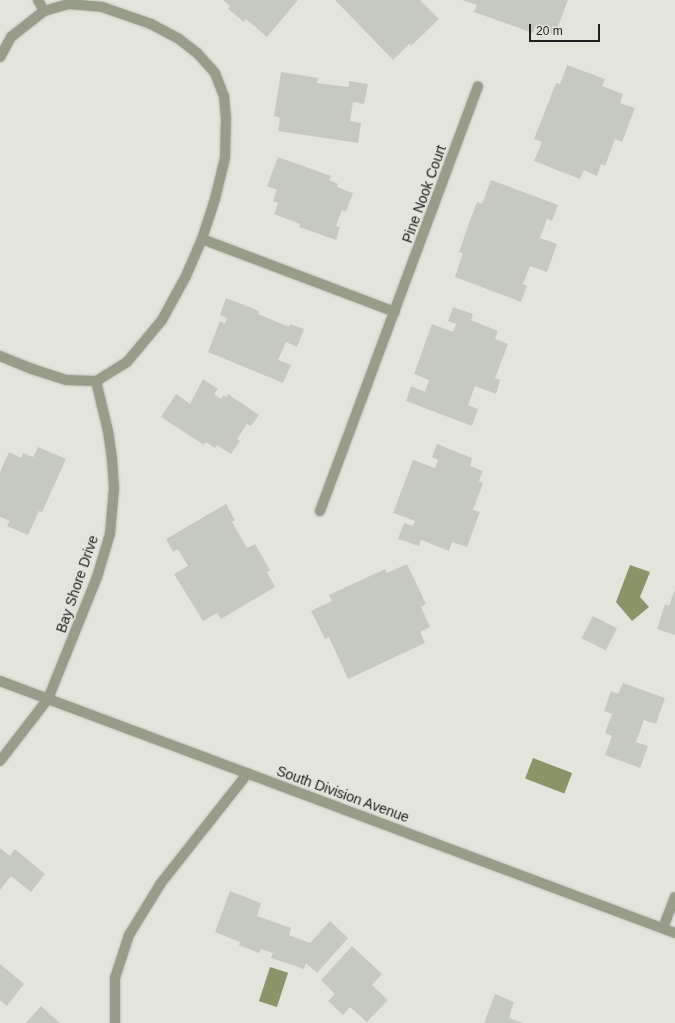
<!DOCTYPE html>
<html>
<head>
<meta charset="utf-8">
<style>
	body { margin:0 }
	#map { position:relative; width:675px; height:1023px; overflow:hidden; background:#e3e5dc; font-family:Arial,sans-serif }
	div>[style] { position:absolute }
	.water>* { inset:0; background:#899568; transform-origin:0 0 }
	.building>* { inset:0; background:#c6c9c0; transform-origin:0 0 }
	.roads { filter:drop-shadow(0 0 1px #c0c2ba) drop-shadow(0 0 1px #c0c2ba) }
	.service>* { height:10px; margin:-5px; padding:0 5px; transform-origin:5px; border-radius:5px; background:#979d89 }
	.minor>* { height:10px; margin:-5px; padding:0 5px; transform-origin:5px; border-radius:5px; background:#979d89 }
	span { translate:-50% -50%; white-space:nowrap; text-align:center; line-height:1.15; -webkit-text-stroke:3px #e3e5dc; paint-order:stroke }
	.street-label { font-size:14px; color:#21221f }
	.scale { position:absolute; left:529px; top:24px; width:71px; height:18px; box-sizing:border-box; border:2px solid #21221f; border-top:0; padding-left:5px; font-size:12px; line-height:14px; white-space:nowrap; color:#21221f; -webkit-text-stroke:3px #e3e5dc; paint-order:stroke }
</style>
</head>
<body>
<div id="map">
	<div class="water">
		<div style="clip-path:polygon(630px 565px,650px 572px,640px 597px,649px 607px,632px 621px,616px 602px)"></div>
		<div style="left:533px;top:758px;width:42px;height:22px;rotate:21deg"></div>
		<div style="left:270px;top:967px;width:19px;height:36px;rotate:18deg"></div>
	</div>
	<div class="building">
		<div style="clip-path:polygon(223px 0,298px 0,267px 37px,246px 19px,244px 22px,228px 9px,230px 6px)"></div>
		<div style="clip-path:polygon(335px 0,420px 0,439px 19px,411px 46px,409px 44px,393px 60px)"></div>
		<div style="clip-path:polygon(462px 0,568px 0,555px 35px,535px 27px,533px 33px,474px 12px,477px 5px)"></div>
		<div style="clip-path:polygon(567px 65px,605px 79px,602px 86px,623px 94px,620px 103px,635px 108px,622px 142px,615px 139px,605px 166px,601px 164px,597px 176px,584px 170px,580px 179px,534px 161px,542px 142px,534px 139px,556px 83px,560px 84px)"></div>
		<div style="clip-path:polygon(281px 72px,318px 78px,317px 83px,349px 87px,349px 81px,368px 84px,364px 104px,353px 102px,350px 121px,361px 123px,358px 143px,278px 131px,280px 118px,274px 116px)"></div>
		<div style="clip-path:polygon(278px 157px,331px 176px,329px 180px,338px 184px,337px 187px,353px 193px,346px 212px,342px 210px,336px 226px,340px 227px,336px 240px,299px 227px,300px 224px,274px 214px,278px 203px,273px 201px,277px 190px,267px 186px)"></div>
		<div style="clip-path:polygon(491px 180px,558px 205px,552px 221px,547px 219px,540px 238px,557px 244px,547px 272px,530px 266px,523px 284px,527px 286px,521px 302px,455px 277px,463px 253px,459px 252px,468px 226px,477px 202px,482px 204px)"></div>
		<div style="clip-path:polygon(226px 298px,259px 311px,258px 314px,289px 327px,290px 324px,304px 329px,297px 347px,286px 342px,278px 360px,291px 365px,283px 383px,208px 352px,220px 321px,225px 324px,227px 318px,220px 315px)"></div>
		<div style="clip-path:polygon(453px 307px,473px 314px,471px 320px,498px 331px,495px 339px,508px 344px,495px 378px,500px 380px,496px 394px,475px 386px,468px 405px,478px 409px,472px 426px,406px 401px,411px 386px,425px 392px,429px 380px,414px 374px,432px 324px,453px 332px,456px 324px,448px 321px)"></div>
		<div style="clip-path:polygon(203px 379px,218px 389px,214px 394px,221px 399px,223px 395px,226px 397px,228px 394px,259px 415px,251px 426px,247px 424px,237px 439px,240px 441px,231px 454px,217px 445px,215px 448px,206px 442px,204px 445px,161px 417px,176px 394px,190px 404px)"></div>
		<div style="clip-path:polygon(437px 444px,472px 458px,470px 466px,483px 471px,479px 481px,483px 483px,473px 510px,480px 512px,467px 547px,452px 542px,449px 551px,421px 540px,419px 546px,398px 539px,404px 523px,413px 526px,415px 521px,393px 513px,413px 460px,435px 468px,438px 460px,432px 457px)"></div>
		<div style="clip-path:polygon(38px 447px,66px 459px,42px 512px,39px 511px,28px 535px,7px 526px,10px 521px,0 517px,0 472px,9px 452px,21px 458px,23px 453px,33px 457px)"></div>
		<div style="clip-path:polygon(226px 504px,235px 520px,232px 522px,247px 548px,255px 544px,270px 570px,267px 572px,275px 587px,221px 619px,217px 613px,203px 621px,174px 574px,188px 566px,178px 549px,173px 552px,166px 539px)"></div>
		<div style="clip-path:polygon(407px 564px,426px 604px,421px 607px,430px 627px,420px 632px,425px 643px,348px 679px,329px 637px,325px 639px,311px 611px,332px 601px,329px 595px,385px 569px,387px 573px)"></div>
		<div style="clip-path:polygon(675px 589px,675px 635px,657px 629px,665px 604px,669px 606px)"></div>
		<div style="left:593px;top:616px;width:27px;height:25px;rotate:27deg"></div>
		<div style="clip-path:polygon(623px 683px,665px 698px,656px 724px,644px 720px,636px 742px,648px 746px,640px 768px,605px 755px,612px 736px,605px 733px,612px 714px,604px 711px,611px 691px,618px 694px)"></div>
		<div style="clip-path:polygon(0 848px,10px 856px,15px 849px,45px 874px,31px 892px,11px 876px,0 890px)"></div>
		<div style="clip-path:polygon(230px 891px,261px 903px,257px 916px,291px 928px,289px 935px,310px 943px,330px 921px,348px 938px,317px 973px,306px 963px,304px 969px,271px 958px,273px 953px,261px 949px,259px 953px,239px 945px,240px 942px,215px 932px)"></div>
		<div style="clip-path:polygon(352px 946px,382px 974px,372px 985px,388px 1000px,367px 1022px,350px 1007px,343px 1015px,328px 1001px,335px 994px,321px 980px)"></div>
		<div style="clip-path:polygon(0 964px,24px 984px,7px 1006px,0 1000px)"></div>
		<div style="clip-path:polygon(495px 994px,514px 1002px,509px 1018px,523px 1023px,484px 1023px)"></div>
		<div style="clip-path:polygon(41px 1006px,60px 1023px,26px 1023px)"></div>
	</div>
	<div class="roads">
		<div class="service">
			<div style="left:115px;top:1023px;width:45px;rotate:-90deg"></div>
			<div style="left:115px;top:978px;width:45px;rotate:-72deg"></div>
			<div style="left:129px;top:935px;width:61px;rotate:-58.4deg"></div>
			<div style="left:161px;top:883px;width:140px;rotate:-51.7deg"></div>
		</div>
		<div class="minor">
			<div style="left:38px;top:0;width:13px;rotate:61deg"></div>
			<div style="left:0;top:57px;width:23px;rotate:-61deg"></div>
			<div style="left:11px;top:37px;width:42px;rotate:-38.2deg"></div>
			<div style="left:44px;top:11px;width:26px;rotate:-16deg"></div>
			<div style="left:69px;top:4px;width:33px;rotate:5deg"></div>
			<div style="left:102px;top:7px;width:52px;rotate:19.1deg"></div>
			<div style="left:151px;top:24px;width:32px;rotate:28deg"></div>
			<div style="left:179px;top:39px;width:24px;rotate:38deg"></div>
			<div style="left:198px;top:54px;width:25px;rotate:48deg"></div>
			<div style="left:215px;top:73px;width:25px;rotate:69deg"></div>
			<div style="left:224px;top:96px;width:22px;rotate:85deg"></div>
			<div style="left:226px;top:118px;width:40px;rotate:91.4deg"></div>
			<div style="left:225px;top:158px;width:42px;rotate:103.7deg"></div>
			<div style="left:215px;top:199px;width:42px;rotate:108deg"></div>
			<div style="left:202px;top:239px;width:40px;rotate:113.4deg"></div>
			<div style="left:186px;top:276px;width:50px;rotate:118.6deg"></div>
			<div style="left:162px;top:320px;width:55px;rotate:129.8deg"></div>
			<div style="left:127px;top:362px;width:36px;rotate:148deg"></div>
			<div style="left:96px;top:381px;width:30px;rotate:-178deg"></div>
			<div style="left:66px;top:380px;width:36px;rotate:-162deg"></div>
			<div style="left:32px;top:369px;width:35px;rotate:-158deg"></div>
			<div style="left:202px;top:239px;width:206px;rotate:20.7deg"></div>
			<div style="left:320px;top:511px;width:453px;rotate:-69.6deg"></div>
			<div style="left:0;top:681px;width:721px;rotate:20.47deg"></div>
			<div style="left:0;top:761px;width:78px;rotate:-52.3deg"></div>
			<div style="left:48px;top:699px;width:131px;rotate:-68.1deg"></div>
			<div style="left:97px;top:577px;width:45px;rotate:-73.2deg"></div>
			<div style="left:110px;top:534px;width:46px;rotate:-85deg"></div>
			<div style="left:114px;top:488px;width:29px;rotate:-94deg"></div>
			<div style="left:112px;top:459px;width:28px;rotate:-98deg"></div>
			<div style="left:108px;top:431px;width:51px;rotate:-103.5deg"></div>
			<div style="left:663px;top:928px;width:33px;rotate:-69deg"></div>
		</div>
	</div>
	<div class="street-label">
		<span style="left:424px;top:194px;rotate:-70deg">Pine Nook Court</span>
		<span style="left:77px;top:584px;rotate:-71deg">Bay Shore Drive</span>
		<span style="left:343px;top:794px;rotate:20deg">South Division Avenue</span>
	</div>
	<div class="scale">20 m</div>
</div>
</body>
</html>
